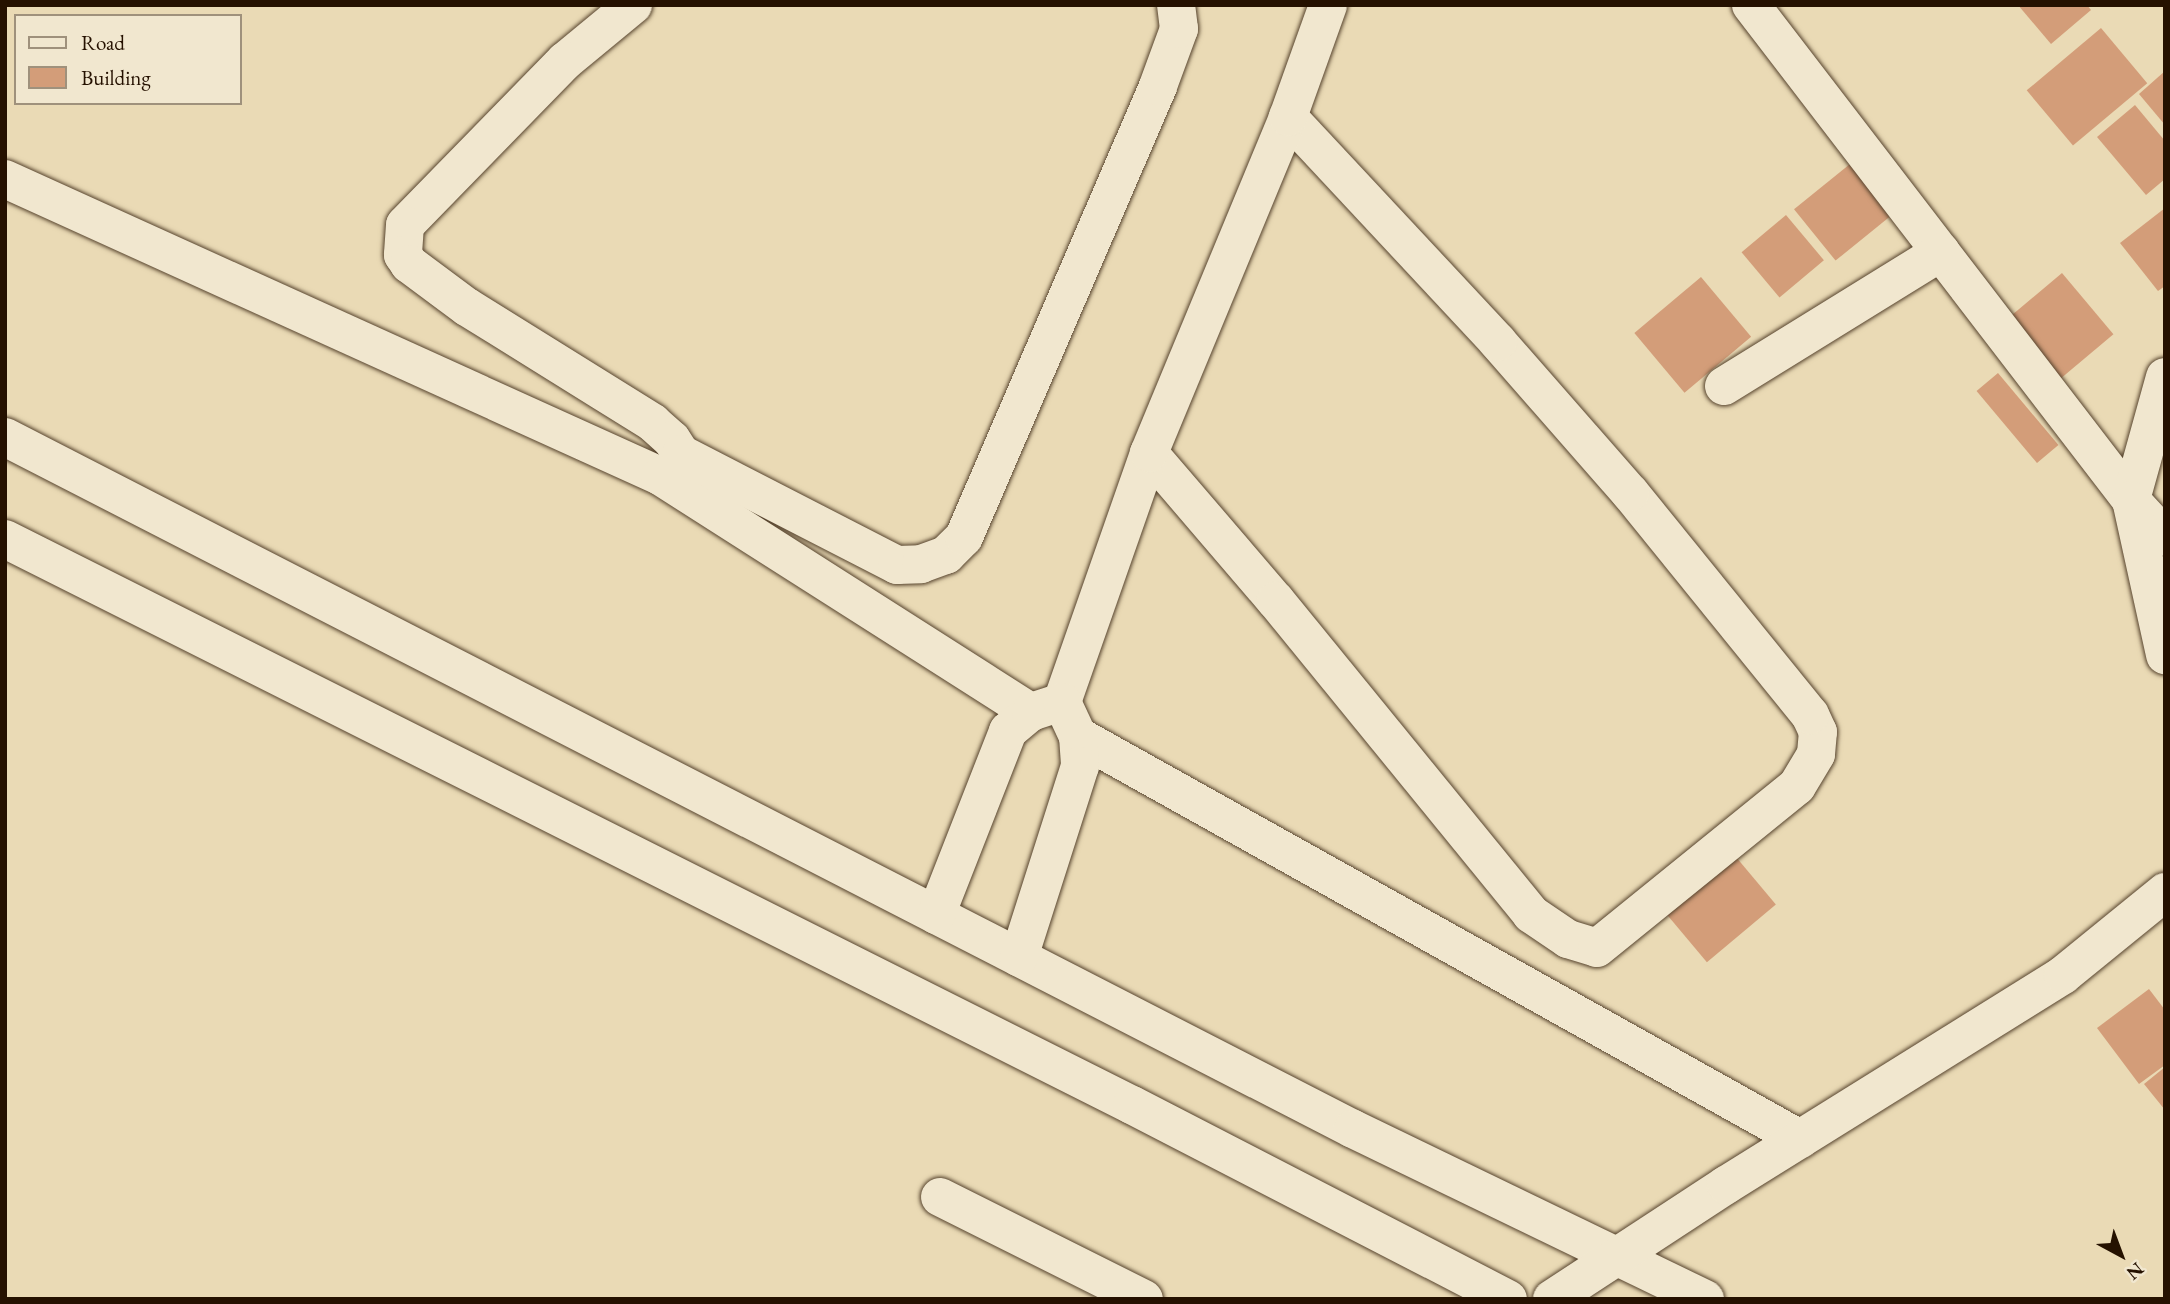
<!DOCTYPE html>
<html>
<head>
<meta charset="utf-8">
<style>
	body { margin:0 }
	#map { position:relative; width:2170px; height:1304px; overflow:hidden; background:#eadab5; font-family:"EB Garamond",serif }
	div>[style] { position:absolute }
	.building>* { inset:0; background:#d39d79; transform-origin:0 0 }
	.roads { filter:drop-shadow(0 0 2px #56432d) drop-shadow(0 0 2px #56432d) }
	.minor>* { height:38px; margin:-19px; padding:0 19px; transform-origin:19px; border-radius:19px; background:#f1e7cf }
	span { translate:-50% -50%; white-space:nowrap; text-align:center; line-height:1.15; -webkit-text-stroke:6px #f1e7cf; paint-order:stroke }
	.frame { position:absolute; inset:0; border:7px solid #251100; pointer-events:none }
	.legend { position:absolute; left:14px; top:14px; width:228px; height:91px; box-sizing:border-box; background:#f1e7cf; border:2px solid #9f917c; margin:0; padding:9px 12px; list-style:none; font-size:21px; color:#251100 }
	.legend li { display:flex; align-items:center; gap:14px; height:35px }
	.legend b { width:35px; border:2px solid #9f917c }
	.north { position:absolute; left:2086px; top:1220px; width:70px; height:70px; -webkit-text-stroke:5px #f1e7cf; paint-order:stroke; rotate:139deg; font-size:19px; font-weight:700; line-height:28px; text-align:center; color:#251100 }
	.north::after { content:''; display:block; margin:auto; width:24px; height:32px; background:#251100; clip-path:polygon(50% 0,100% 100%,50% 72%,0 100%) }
</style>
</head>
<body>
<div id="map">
	<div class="building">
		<div style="clip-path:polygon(2018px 5px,2087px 5px,2091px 10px,2051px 44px)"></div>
		<div style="left:2101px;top:28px;width:72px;height:97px;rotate:50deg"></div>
		<div style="clip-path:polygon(2165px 71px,2165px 125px,2139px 94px)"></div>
		<div style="clip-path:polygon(2135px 105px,2165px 141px,2165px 179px,2146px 195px,2097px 137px)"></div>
		<div style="left:1850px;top:164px;width:66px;height:72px;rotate:51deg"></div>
		<div style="clip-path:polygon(2165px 208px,2165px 286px,2158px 291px,2120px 243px)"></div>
		<div style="left:1786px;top:215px;width:59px;height:58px;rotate:50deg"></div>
		<div style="left:2062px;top:273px;width:80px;height:70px;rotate:50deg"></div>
		<div style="left:1701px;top:277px;width:78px;height:87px;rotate:50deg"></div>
		<div style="left:1998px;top:373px;width:94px;height:28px;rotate:50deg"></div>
		<div style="left:1736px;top:857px;width:62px;height:90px;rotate:50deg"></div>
		<div style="clip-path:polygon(2149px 989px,2165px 1010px,2165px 1065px,2139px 1084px,2097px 1028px)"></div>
		<div style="clip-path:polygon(2165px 1067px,2165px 1110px,2144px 1084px)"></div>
	</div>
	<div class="roads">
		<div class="minor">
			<div style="left:633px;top:5px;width:88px;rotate:140.5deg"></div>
			<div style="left:565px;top:61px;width:229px;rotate:134.3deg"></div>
			<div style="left:405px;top:225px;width:30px;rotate:94deg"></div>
			<div style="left:403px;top:255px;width:11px;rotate:56deg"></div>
			<div style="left:409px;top:264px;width:72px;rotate:36.6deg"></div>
			<div style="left:467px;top:307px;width:219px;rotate:31.9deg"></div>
			<div style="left:653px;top:423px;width:25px;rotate:42deg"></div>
			<div style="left:672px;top:440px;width:17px;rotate:57deg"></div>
			<div style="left:681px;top:454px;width:24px;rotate:88deg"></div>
			<div style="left:1751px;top:5px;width:624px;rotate:52.49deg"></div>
			<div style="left:2131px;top:500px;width:50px;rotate:47.4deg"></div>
			<div style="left:5px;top:179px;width:719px;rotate:24.39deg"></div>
			<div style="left:660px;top:476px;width:440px;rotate:32.5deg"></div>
			<div style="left:2165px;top:377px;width:128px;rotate:105.5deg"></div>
			<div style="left:2131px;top:500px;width:159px;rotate:77.6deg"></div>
			<div style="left:1724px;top:386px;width:255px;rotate:-31.7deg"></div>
			<div style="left:5px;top:437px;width:1515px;rotate:27.17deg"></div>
			<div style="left:1353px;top:1129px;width:391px;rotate:25.8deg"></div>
			<div style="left:1149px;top:453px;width:195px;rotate:49.4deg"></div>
			<div style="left:1276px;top:601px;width:404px;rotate:50.8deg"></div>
			<div style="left:1531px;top:914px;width:45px;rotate:34deg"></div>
			<div style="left:1568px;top:939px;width:30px;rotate:17deg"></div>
			<div style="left:1597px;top:948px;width:257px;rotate:-39deg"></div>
			<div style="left:1797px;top:786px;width:37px;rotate:-59deg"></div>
			<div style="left:1816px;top:754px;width:22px;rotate:-85deg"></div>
			<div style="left:1818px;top:732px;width:19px;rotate:-115deg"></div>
			<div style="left:1810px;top:715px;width:286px;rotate:-129deg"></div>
			<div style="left:1630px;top:493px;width:201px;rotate:-131.2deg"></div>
			<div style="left:1498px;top:342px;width:308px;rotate:-133deg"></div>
			<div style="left:681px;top:454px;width:243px;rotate:27.2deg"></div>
			<div style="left:897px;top:565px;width:24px;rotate:-2deg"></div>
			<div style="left:921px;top:564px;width:27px;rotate:-20deg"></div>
			<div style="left:946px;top:555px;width:25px;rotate:-45deg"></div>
			<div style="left:964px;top:537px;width:491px;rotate:-66.7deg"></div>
			<div style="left:1158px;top:86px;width:61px;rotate:-69.8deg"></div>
			<div style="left:1179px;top:29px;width:24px;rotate:-97deg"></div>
			<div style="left:5px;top:539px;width:1261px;rotate:26.67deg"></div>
			<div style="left:1132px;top:1105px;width:423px;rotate:27.3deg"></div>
			<div style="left:1062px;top:702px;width:264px;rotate:-70.7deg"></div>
			<div style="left:1149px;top:453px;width:364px;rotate:-67.5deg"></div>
			<div style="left:1288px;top:117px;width:119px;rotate:-70.3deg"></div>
			<div style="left:1078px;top:736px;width:827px;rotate:29.17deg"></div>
			<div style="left:936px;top:915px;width:198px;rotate:-68.6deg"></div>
			<div style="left:1008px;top:731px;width:30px;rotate:-40deg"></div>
			<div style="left:1031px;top:712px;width:33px;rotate:-18deg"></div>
			<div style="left:1062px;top:702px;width:38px;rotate:65deg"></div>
			<div style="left:1078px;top:736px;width:30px;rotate:86deg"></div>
			<div style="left:1080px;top:766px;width:201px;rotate:107.7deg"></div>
			<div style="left:940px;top:1197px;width:228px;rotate:26.6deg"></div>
			<div style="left:1552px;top:1299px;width:208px;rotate:-33.2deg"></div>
			<div style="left:1726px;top:1185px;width:397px;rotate:-31.9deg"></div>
			<div style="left:2063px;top:975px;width:132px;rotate:-39.1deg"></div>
		</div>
	</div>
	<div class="frame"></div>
	<ul class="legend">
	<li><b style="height:9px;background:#f1e7cf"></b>Road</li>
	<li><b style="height:19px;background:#d39d79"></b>Building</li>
	</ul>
	<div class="north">N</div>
</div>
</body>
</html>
